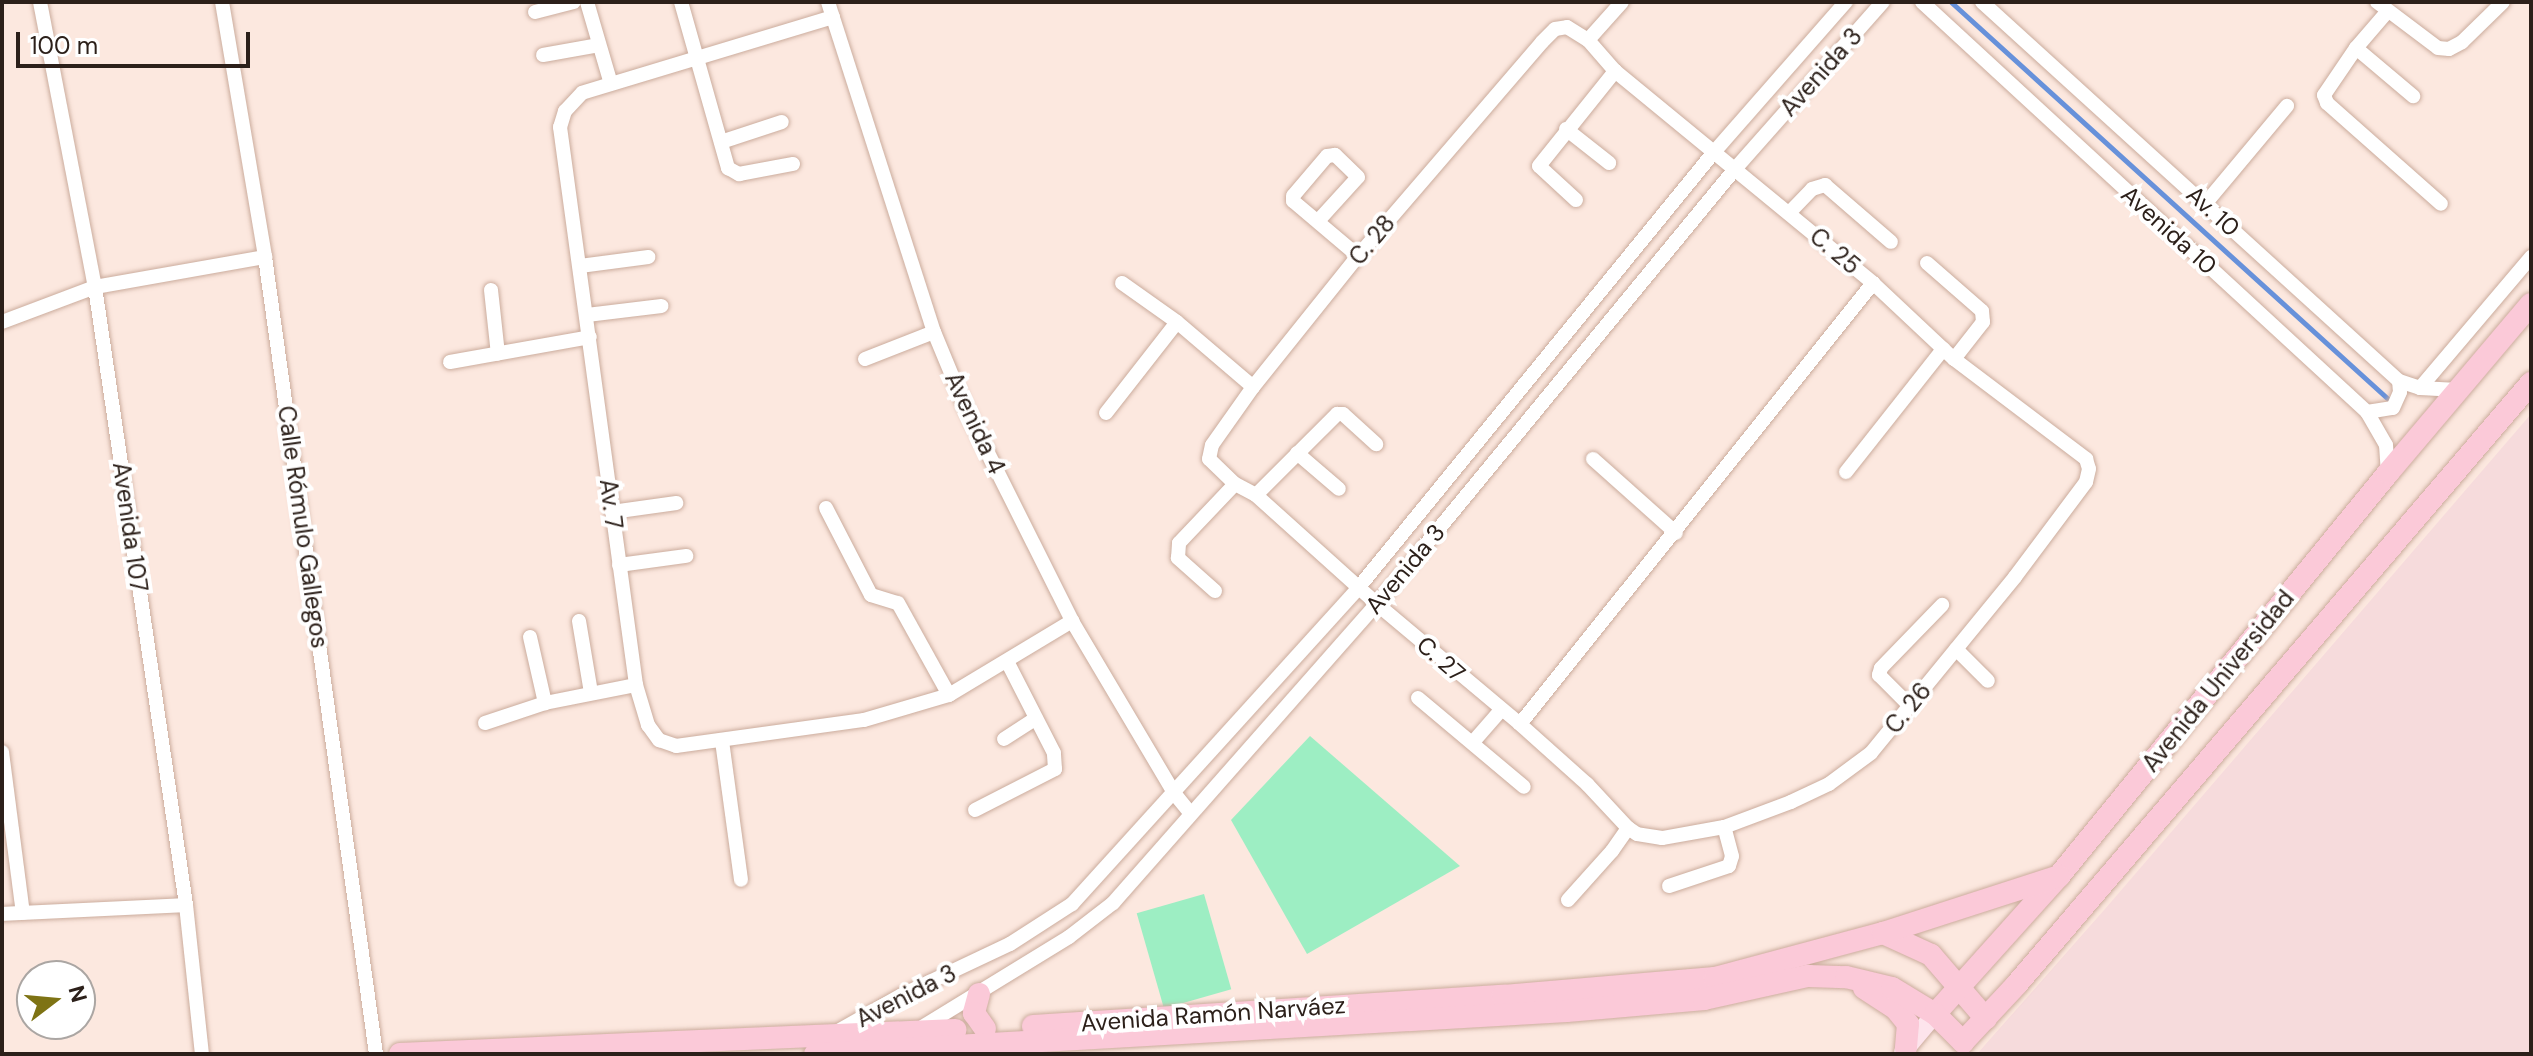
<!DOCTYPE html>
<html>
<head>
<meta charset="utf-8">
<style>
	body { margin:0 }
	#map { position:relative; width:2533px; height:1056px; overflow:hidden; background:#fce8df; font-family:"DM Sans",sans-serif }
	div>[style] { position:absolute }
	.education>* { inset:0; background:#f6dbdc }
	.green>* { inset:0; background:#9deec3; transform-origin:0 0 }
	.stream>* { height:5px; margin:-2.5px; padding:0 2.5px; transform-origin:2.5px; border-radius:2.5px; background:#6791da }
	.roads { filter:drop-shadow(0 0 2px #cbac9d) drop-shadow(0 0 2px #cbac9d) }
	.street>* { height:14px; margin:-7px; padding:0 7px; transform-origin:7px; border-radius:7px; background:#fff }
	.secondary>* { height:18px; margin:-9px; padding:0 9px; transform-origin:9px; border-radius:9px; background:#fde4ec }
	.primary>* { height:22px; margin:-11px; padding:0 11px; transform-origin:11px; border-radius:11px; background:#fbc9d8 }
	span { translate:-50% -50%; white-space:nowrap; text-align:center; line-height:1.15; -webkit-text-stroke:8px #fff; paint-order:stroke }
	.street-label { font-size:24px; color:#2c201a }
	.frame { position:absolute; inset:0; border:4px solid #2c201a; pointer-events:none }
	.north { position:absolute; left:16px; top:960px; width:80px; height:80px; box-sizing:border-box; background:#fff; border:2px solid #aba6a3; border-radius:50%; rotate:74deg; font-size:22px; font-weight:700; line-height:32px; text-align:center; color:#2c201a }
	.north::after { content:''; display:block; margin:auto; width:28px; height:36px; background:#7e7314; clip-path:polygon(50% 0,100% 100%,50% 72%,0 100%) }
	.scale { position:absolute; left:16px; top:32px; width:234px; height:36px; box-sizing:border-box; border:4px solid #2c201a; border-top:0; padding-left:10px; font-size:24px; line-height:28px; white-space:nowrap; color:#2c201a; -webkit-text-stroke:6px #fff; paint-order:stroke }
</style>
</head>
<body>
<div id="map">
	<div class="education">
		<div style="clip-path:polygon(2531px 414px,2531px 1054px,1977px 1054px,2105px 909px)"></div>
	</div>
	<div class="green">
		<div style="clip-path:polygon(1310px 736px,1460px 866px,1307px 954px,1231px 820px)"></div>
		<div style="left:1204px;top:894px;width:99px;height:70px;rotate:74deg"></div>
	</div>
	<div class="stream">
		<div style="left:1951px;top:2px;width:589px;rotate:42.25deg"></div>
	</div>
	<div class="roads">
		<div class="street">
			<div style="left:40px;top:2px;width:290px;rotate:79.1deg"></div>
			<div style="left:95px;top:287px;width:625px;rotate:81.62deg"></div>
			<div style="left:186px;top:905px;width:150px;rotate:83.9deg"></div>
			<div style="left:222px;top:2px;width:259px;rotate:80.4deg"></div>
			<div style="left:265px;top:257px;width:805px;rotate:82.07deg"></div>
			<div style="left:587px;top:2px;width:85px;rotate:73.7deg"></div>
			<div style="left:681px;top:2px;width:173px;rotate:74.2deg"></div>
			<div style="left:728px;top:168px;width:13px;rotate:29deg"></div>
			<div style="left:739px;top:174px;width:55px;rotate:-10.5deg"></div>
			<div style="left:828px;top:2px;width:347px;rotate:72.2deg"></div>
			<div style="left:934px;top:332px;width:81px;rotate:67.5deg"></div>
			<div style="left:965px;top:407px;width:239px;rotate:63.4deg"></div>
			<div style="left:1072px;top:621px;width:200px;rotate:59.3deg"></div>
			<div style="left:1174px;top:793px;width:26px;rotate:51deg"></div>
			<div style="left:1922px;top:2px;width:605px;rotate:42.66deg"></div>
			<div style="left:2367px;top:412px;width:38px;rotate:60deg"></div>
			<div style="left:2386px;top:445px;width:28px;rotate:86deg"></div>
			<div style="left:1982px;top:2px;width:563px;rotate:42.27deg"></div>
			<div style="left:2399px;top:381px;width:22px;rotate:18deg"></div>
			<div style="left:2420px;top:388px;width:38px;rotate:3deg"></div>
			<div style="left:2377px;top:2px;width:76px;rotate:37deg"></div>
			<div style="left:2438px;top:48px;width:11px;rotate:5deg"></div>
			<div style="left:2449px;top:49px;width:15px;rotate:-28deg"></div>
			<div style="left:2462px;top:42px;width:57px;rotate:-44.3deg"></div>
			<div style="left:535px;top:12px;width:40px;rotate:-14.4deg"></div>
			<div style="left:2387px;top:12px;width:48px;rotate:130.7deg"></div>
			<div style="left:2356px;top:48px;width:57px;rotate:124.2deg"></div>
			<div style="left:2324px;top:95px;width:9px;rotate:69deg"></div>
			<div style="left:2327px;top:103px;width:152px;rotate:41.5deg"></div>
			<div style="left:833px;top:17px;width:262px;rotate:163.2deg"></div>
			<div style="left:582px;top:93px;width:25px;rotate:133deg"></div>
			<div style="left:565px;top:111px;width:17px;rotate:107deg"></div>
			<div style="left:560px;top:127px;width:563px;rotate:82.24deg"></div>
			<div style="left:636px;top:685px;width:42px;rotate:73.3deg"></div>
			<div style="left:648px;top:725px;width:19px;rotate:54deg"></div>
			<div style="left:659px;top:740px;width:18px;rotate:19deg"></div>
			<div style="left:676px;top:746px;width:190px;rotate:-7.9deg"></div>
			<div style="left:864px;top:720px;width:89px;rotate:-16.4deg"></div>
			<div style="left:949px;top:695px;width:144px;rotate:-31deg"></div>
			<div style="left:1567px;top:27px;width:25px;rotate:32deg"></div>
			<div style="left:1588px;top:40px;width:41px;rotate:48.9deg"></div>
			<div style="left:1615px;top:71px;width:334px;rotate:39.4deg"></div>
			<div style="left:1873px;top:283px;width:111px;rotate:43.2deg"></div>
			<div style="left:1954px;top:359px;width:166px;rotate:37.1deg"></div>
			<div style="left:2086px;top:459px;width:10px;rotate:73deg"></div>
			<div style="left:2089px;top:469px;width:13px;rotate:103deg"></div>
			<div style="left:2086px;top:482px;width:119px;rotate:126.8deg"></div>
			<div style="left:2015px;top:577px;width:227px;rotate:129.3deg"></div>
			<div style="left:1871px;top:753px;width:52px;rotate:143.6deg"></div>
			<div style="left:1829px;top:784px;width:42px;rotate:154.7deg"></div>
			<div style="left:1791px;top:802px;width:72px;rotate:159.5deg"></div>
			<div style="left:1724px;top:827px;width:63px;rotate:169.9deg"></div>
			<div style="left:1662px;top:838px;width:25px;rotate:-171deg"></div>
			<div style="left:1637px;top:834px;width:11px;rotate:-146deg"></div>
			<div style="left:1628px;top:828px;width:60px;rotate:-133deg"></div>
			<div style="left:1587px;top:784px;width:90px;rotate:-138.2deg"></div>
			<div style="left:1520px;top:724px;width:187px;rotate:-140deg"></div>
			<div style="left:1377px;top:604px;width:163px;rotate:-138deg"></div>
			<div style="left:1256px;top:495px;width:24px;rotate:-152deg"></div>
			<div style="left:1235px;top:484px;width:36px;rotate:-136deg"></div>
			<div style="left:1209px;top:459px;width:14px;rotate:-78deg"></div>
			<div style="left:1212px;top:445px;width:71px;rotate:-54.7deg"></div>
			<div style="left:1253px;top:387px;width:168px;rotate:-51.3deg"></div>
			<div style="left:1358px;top:256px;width:282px;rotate:-49.3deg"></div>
			<div style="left:1542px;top:42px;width:18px;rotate:-45deg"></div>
			<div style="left:1555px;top:29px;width:12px;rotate:-9deg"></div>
			<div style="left:1588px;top:40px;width:51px;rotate:-48.2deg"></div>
			<div style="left:2356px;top:48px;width:75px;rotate:40.1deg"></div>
			<div style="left:543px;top:55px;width:57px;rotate:-10.1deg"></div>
			<div style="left:1566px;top:129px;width:55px;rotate:38.3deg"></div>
			<div style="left:721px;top:142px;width:64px;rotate:-18.2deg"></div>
			<div style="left:1576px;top:200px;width:50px;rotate:-137.4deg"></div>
			<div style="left:1539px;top:166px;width:122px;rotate:-51.3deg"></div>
			<div style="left:2205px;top:204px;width:128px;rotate:-50.1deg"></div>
			<div style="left:1789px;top:213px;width:33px;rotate:-46deg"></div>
			<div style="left:1812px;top:189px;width:14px;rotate:-17deg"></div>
			<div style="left:1825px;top:185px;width:87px;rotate:40.8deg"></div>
			<div style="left:1318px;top:221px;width:59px;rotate:-47.7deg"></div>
			<div style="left:1358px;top:177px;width:32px;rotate:-136deg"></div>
			<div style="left:1335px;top:155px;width:8px;rotate:173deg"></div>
			<div style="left:1327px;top:156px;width:52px;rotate:130.4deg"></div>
			<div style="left:1293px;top:196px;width:5px;rotate:90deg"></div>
			<div style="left:1293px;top:201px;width:85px;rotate:40.2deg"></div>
			<div style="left:1927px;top:263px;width:73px;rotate:41.1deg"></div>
			<div style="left:1982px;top:311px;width:11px;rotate:85deg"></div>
			<div style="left:1983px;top:322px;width:47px;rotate:128.1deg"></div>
			<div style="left:580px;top:266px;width:69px;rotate:-7.5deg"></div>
			<div style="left:1122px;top:283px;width:67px;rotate:35.3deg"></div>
			<div style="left:1177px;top:322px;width:100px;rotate:40.5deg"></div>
			<div style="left:491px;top:290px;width:64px;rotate:83.8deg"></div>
			<div style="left:587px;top:315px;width:75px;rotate:-6.9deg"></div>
			<div style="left:2px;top:322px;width:99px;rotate:-20.6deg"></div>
			<div style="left:95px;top:287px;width:173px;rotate:-10deg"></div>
			<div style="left:865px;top:359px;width:74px;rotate:-21.4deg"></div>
			<div style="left:450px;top:362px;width:142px;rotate:-10.1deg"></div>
			<div style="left:2420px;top:388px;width:172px;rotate:-49.7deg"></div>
			<div style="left:2367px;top:412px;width:26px;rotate:-9deg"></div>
			<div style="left:2393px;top:408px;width:17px;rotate:-66deg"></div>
			<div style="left:2400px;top:392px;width:11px;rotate:-95deg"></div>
			<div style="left:1106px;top:413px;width:115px;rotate:-52deg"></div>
			<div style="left:1297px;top:453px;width:55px;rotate:40.6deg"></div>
			<div style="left:1593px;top:459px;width:111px;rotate:41.7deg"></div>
			<div style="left:1846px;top:472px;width:157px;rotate:-51.7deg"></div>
			<div style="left:1256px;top:495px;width:115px;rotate:-45deg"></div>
			<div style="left:1337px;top:414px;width:6px"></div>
			<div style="left:1343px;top:414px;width:45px;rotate:42.3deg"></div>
			<div style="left:826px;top:508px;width:98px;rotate:62.7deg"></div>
			<div style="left:871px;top:595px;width:28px;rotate:17deg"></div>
			<div style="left:898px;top:603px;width:105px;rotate:61deg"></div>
			<div style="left:612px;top:512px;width:65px;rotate:-8deg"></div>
			<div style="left:619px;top:565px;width:68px;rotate:-7.7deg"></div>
			<div style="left:1215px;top:591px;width:50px;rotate:-138.3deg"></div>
			<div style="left:1178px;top:558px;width:15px;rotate:-86deg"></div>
			<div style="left:1179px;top:543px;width:81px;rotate:-46.5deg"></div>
			<div style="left:579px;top:621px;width:73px;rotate:80.5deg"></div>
			<div style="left:530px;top:637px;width:68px;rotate:77.2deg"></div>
			<div style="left:1956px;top:649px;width:45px;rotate:45deg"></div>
			<div style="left:1418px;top:698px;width:138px;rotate:40deg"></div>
			<div style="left:1910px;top:706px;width:44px;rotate:-135deg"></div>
			<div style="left:1879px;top:675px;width:7px;rotate:-74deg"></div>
			<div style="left:1881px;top:668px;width:88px;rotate:-45.9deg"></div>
			<div style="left:485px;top:723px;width:63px;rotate:-18.4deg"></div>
			<div style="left:545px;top:703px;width:93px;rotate:-11.2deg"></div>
			<div style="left:1520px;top:724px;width:565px;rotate:-51.32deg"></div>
			<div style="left:1004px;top:739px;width:38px;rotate:-33deg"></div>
			<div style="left:722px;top:741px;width:140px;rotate:82.2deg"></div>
			<div style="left:1473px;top:742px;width:43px;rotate:-48.8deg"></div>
			<div style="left:2px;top:752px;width:162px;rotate:82.6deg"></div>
			<div style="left:975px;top:810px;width:90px;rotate:-27.1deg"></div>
			<div style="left:1055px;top:769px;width:16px;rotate:-94deg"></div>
			<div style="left:1054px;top:753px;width:101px;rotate:-117.1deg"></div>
			<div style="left:1669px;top:886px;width:63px;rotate:-18.4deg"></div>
			<div style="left:1729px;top:866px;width:10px;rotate:-73deg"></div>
			<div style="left:1732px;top:856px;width:30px;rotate:-105deg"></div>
			<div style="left:1568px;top:900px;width:66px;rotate:-48.1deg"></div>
			<div style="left:1612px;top:851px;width:28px;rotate:-55deg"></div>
			<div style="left:2px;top:914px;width:184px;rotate:-2.8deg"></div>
			<div style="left:919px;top:1029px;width:176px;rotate:-31.5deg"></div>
			<div style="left:1069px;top:937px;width:56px;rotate:-37.7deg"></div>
			<div style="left:1113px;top:903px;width:399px;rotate:-48.6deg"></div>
			<div style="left:1377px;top:604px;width:563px;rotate:-50.55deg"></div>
			<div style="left:1735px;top:169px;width:223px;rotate:-48.5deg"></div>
			<div style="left:838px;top:1031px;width:73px;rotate:-29.4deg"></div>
			<div style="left:902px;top:995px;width:119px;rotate:-25.3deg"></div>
			<div style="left:1010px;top:944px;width:74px;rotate:-32.8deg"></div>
			<div style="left:1072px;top:904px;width:428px;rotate:-47.8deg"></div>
			<div style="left:1359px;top:587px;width:561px;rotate:-50.78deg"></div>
			<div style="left:1714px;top:152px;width:200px;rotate:-48.7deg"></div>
		</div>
		<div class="secondary">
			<div style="left:1903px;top:1052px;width:50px;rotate:-49.9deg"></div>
		</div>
		<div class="primary">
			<div style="left:1883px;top:933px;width:53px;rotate:24.6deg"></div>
			<div style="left:1931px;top:955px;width:84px;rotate:49.3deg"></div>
			<div style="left:1864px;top:988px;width:38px;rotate:33deg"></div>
			<div style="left:1896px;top:1009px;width:19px;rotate:51deg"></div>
			<div style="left:1908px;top:1024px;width:24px;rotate:95deg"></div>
			<div style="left:979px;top:994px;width:20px;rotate:105deg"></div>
			<div style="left:974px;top:1013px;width:19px;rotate:55deg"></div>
			<div style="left:1935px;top:1014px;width:186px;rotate:-48.1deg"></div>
			<div style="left:2059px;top:876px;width:520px;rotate:-50.77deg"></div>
			<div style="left:2388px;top:473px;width:221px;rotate:-49.8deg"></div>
			<div style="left:1033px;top:1026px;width:471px;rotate:-3.7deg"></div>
			<div style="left:1503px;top:996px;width:213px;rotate:-4.9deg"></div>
			<div style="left:1715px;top:978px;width:174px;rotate:-15deg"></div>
			<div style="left:1883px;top:933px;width:185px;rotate:-17.9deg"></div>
			<div style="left:400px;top:1054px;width:556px;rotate:-2.48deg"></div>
			<div style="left:815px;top:1054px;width:753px;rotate:-3.27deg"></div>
			<div style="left:1567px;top:1011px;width:138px;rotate:-5deg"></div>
			<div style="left:1704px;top:999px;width:107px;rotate:-12.5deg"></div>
			<div style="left:1808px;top:976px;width:38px;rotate:2deg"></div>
			<div style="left:1846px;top:977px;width:47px;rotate:13.4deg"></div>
			<div style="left:1892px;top:988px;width:50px;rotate:31.2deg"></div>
			<div style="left:1935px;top:1014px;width:40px;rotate:45deg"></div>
			<div style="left:1963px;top:1042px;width:79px;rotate:-47deg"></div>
			<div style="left:2017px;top:984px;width:791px;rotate:-49.46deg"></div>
		</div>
	</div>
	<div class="street-label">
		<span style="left:1821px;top:72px;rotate:-48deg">Avenida 3</span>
		<span style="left:2213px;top:211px;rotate:42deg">Av. 10</span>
		<span style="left:2169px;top:230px;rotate:42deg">Avenida 10</span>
		<span style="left:1372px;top:240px;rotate:-50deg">C. 28</span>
		<span style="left:1835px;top:251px;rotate:40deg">C. 25</span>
		<span style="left:975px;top:423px;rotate:65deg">Avenida 4</span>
		<span style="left:611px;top:504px;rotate:83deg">Av. 7</span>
		<span style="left:130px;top:527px;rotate:82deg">Avenida 107</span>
		<span style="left:303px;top:527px;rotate:82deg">Calle Rómulo Gallegos</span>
		<span style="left:1405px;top:569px;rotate:-50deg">Avenida 3</span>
		<span style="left:1441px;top:659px;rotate:41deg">C. 27</span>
		<span style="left:2218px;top:681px;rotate:-51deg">Avenida Universidad</span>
		<span style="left:1908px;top:708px;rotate:-51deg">C. 26</span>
		<span style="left:906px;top:996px;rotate:-27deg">Avenida 3</span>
		<span style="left:1213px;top:1014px;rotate:-4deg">Avenida Ramón Narváez</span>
	</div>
	<div class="frame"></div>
	<div class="north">N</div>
	<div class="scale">100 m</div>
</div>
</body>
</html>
